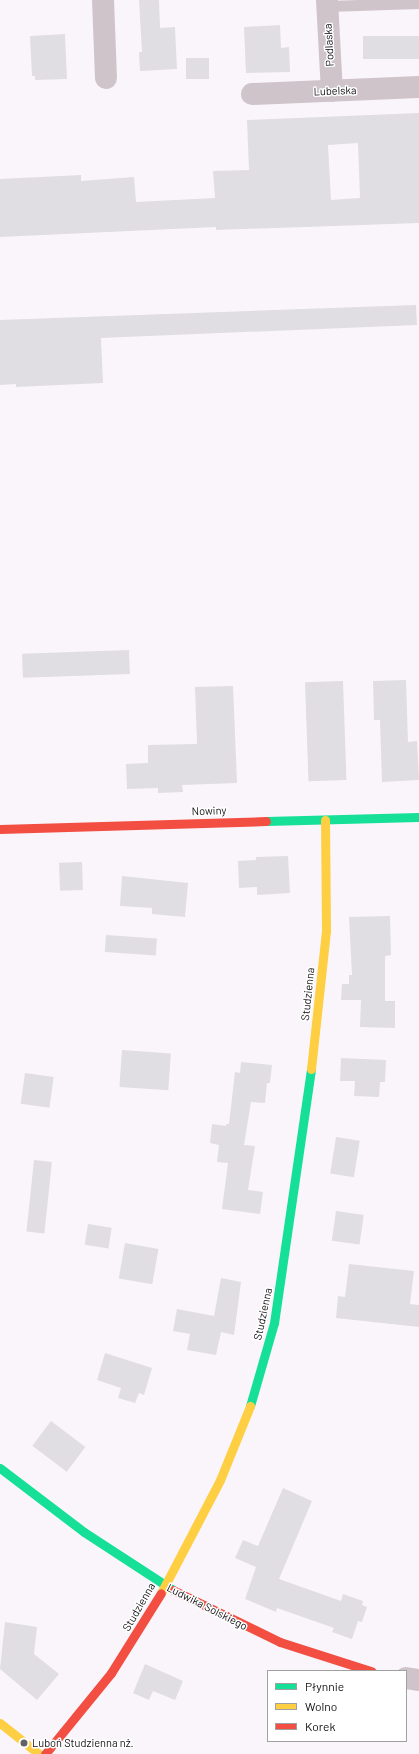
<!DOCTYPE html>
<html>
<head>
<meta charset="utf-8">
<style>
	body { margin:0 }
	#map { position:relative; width:419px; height:1754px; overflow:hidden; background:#faf5fb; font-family:Barlow,sans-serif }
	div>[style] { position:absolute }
	.building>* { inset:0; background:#e0dee2; transform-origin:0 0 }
	.lane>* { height:11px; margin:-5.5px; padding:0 5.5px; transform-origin:5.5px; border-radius:5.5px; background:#cfc4c9 }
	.street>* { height:22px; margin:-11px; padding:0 11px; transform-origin:11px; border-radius:11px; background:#cfc4c9 }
	.fast>* { height:9px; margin:-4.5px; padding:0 4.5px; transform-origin:4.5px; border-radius:4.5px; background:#16e098 }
	.slow>* { height:9px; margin:-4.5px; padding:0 4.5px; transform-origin:4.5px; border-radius:4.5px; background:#ffcf43 }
	.jam>* { height:9px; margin:-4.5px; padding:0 4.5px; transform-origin:4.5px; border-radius:4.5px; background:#f24e42 }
	.dots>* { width:11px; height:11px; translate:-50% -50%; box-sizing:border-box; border:2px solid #fff; border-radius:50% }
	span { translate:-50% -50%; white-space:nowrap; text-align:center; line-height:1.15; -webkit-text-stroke:3px #fff; paint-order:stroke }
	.street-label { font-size:11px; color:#131114 }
	.poi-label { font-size:11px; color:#131114 }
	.left { translate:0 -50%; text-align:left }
	.legend { position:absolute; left:267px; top:1670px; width:140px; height:72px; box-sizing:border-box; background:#fff; border:1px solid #a1a0a1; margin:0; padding:5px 7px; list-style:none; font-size:12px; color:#131114 }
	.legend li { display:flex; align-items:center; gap:8px; height:20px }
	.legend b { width:20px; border:1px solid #a1a0a1 }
</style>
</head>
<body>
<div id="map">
	<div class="building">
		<div style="clip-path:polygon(139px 0,159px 0,160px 28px,175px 27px,177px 69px,140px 71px,139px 52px,142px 52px)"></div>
		<div style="clip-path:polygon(280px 25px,281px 48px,289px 47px,290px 72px,246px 73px,244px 27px)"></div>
		<div style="clip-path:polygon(65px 34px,67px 79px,35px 80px,35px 76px,32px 76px,30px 36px)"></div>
		<div style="left:419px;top:36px;width:23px;height:56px;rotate:90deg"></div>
		<div style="left:186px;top:58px;width:23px;height:21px"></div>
		<div style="clip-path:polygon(evenodd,419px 113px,419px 223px,216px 230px,216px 227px,0 237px,0 179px,81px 175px,81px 181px,134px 177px,136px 202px,215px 198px,213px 171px,249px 170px,247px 120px,419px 113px,358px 143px,360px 198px,331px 200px,328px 145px,358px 143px)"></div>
		<div style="clip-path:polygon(416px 305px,417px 325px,101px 338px,103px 383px,16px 387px,16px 384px,0 385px,0 320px)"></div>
		<div style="left:129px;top:650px;width:24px;height:107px;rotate:88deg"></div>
		<div style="clip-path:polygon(406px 680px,408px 742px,417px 741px,419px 780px,382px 782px,380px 720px,374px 720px,373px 681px)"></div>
		<div style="left:343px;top:681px;width:99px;height:38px;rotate:88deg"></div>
		<div style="clip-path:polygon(233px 686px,237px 783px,182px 785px,183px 792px,158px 793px,158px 788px,127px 789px,126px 764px,148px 763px,148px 745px,197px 744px,195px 687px)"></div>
		<div style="clip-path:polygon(288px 856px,290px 893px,257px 895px,257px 887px,239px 888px,238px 861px,256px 860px,256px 857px)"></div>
		<div style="left:82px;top:862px;width:28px;height:23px;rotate:88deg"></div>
		<div style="clip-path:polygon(122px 876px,188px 883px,185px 917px,152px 914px,152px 908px,120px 906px)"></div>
		<div style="clip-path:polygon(390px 916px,391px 955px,385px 956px,385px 1001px,395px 1001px,395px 1028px,360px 1027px,361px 1000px,341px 1000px,342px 984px,349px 984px,349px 975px,352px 975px,349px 917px)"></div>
		<div style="left:106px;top:935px;width:51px;height:17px;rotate:4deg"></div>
		<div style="left:122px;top:1050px;width:49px;height:37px;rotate:4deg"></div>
		<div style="clip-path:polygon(341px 1058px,386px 1060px,385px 1082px,380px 1082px,379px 1097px,354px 1096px,355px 1081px,340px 1081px)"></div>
		<div style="clip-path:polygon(241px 1062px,272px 1065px,270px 1083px,267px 1083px,265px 1103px,251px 1102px,244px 1145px,255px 1146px,248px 1190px,263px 1192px,260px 1214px,222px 1209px,228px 1163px,217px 1162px,219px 1145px,210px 1143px,212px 1124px,226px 1126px,226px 1124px,229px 1124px,235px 1072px,240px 1073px)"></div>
		<div style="left:25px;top:1073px;width:29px;height:31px;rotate:8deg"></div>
		<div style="left:336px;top:1137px;width:24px;height:37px;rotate:9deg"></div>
		<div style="left:34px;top:1160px;width:18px;height:72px;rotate:6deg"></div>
		<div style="left:336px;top:1211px;width:28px;height:30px;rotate:8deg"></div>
		<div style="left:88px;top:1224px;width:24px;height:21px;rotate:9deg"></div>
		<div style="left:125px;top:1243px;width:34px;height:36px;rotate:10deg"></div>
		<div style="clip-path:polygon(349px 1264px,414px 1271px,410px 1304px,419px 1305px,419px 1327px,336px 1318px,338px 1296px,345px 1297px)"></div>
		<div style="clip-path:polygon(221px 1278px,241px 1282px,234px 1335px,221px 1332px,216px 1355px,187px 1350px,190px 1334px,173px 1331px,177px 1309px,214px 1316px)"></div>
		<div style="clip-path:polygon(105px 1353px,152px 1368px,144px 1395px,139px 1393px,135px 1403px,118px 1398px,121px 1388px,97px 1380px)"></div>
		<div style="left:51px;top:1421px;width:43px;height:31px;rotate:37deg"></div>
		<div style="clip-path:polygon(283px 1488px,312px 1501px,279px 1579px,341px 1601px,343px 1594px,363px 1601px,362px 1605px,367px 1607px,362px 1622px,358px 1621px,352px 1639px,332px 1632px,334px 1628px,277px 1608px,276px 1612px,245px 1599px,256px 1567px,235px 1558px,243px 1540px,258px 1546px)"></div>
		<div style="clip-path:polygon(5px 1622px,37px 1627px,34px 1654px,59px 1674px,37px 1700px,0 1669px)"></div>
		<div style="clip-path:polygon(145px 1664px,183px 1681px,175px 1700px,153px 1691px,149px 1700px,133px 1693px)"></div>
	</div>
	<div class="lane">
		<div style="left:328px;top:6px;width:91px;rotate:-1.9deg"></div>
	</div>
	<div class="street">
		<div style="left:103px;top:0;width:78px;rotate:87.8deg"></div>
		<div style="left:327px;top:0;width:91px;rotate:86.9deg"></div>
		<div style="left:252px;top:94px;width:167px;rotate:-2.4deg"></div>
		<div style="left:406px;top:1678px;width:13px;rotate:9deg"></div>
	</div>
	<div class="fast">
		<div style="left:266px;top:821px;width:153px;rotate:-1.5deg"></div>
		<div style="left:250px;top:1406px;width:86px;rotate:-73.9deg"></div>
		<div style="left:274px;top:1323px;width:257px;rotate:-81.7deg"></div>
		<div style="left:0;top:1468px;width:106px;rotate:37.3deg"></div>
		<div style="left:84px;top:1532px;width:106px;rotate:33.1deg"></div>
	</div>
	<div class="slow">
		<div style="left:311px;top:1069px;width:139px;rotate:-83.8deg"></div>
		<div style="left:326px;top:931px;width:111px;rotate:-90.5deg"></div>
		<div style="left:161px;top:1593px;width:127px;rotate:-62.4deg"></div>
		<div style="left:220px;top:1480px;width:80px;rotate:-67.9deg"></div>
		<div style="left:0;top:1723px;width:50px;rotate:38.5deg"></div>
	</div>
	<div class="jam">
		<div style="left:0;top:829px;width:266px;rotate:-1.7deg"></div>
		<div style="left:173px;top:1590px;width:119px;rotate:25.9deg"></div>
		<div style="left:280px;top:1642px;width:96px;rotate:17.7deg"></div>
		<div style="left:45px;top:1754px;width:104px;rotate:-50.8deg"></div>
		<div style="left:111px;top:1673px;width:94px;rotate:-58deg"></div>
	</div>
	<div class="dots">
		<div style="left:24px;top:1743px;background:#646165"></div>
	</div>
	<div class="street-label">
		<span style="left:329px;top:45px;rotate:-93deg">Podlaska</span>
		<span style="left:335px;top:91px;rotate:-2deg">Lubelska</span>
		<span style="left:209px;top:811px;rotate:-2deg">Nowiny</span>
		<span style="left:308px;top:994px;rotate:-84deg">Studzienna</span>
		<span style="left:263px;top:1314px;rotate:-78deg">Studzienna</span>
		<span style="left:139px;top:1607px;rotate:-60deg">Studzienna</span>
		<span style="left:207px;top:1607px;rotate:27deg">Ludwika Solskiego</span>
	</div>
	<div class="poi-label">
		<span class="left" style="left:32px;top:1743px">Luboń Studzienna nż.</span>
	</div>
	<ul class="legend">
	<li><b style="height:5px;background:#16e098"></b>Płynnie</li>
	<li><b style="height:5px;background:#ffcf43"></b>Wolno</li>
	<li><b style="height:5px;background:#f24e42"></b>Korek</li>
	</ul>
</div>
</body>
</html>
